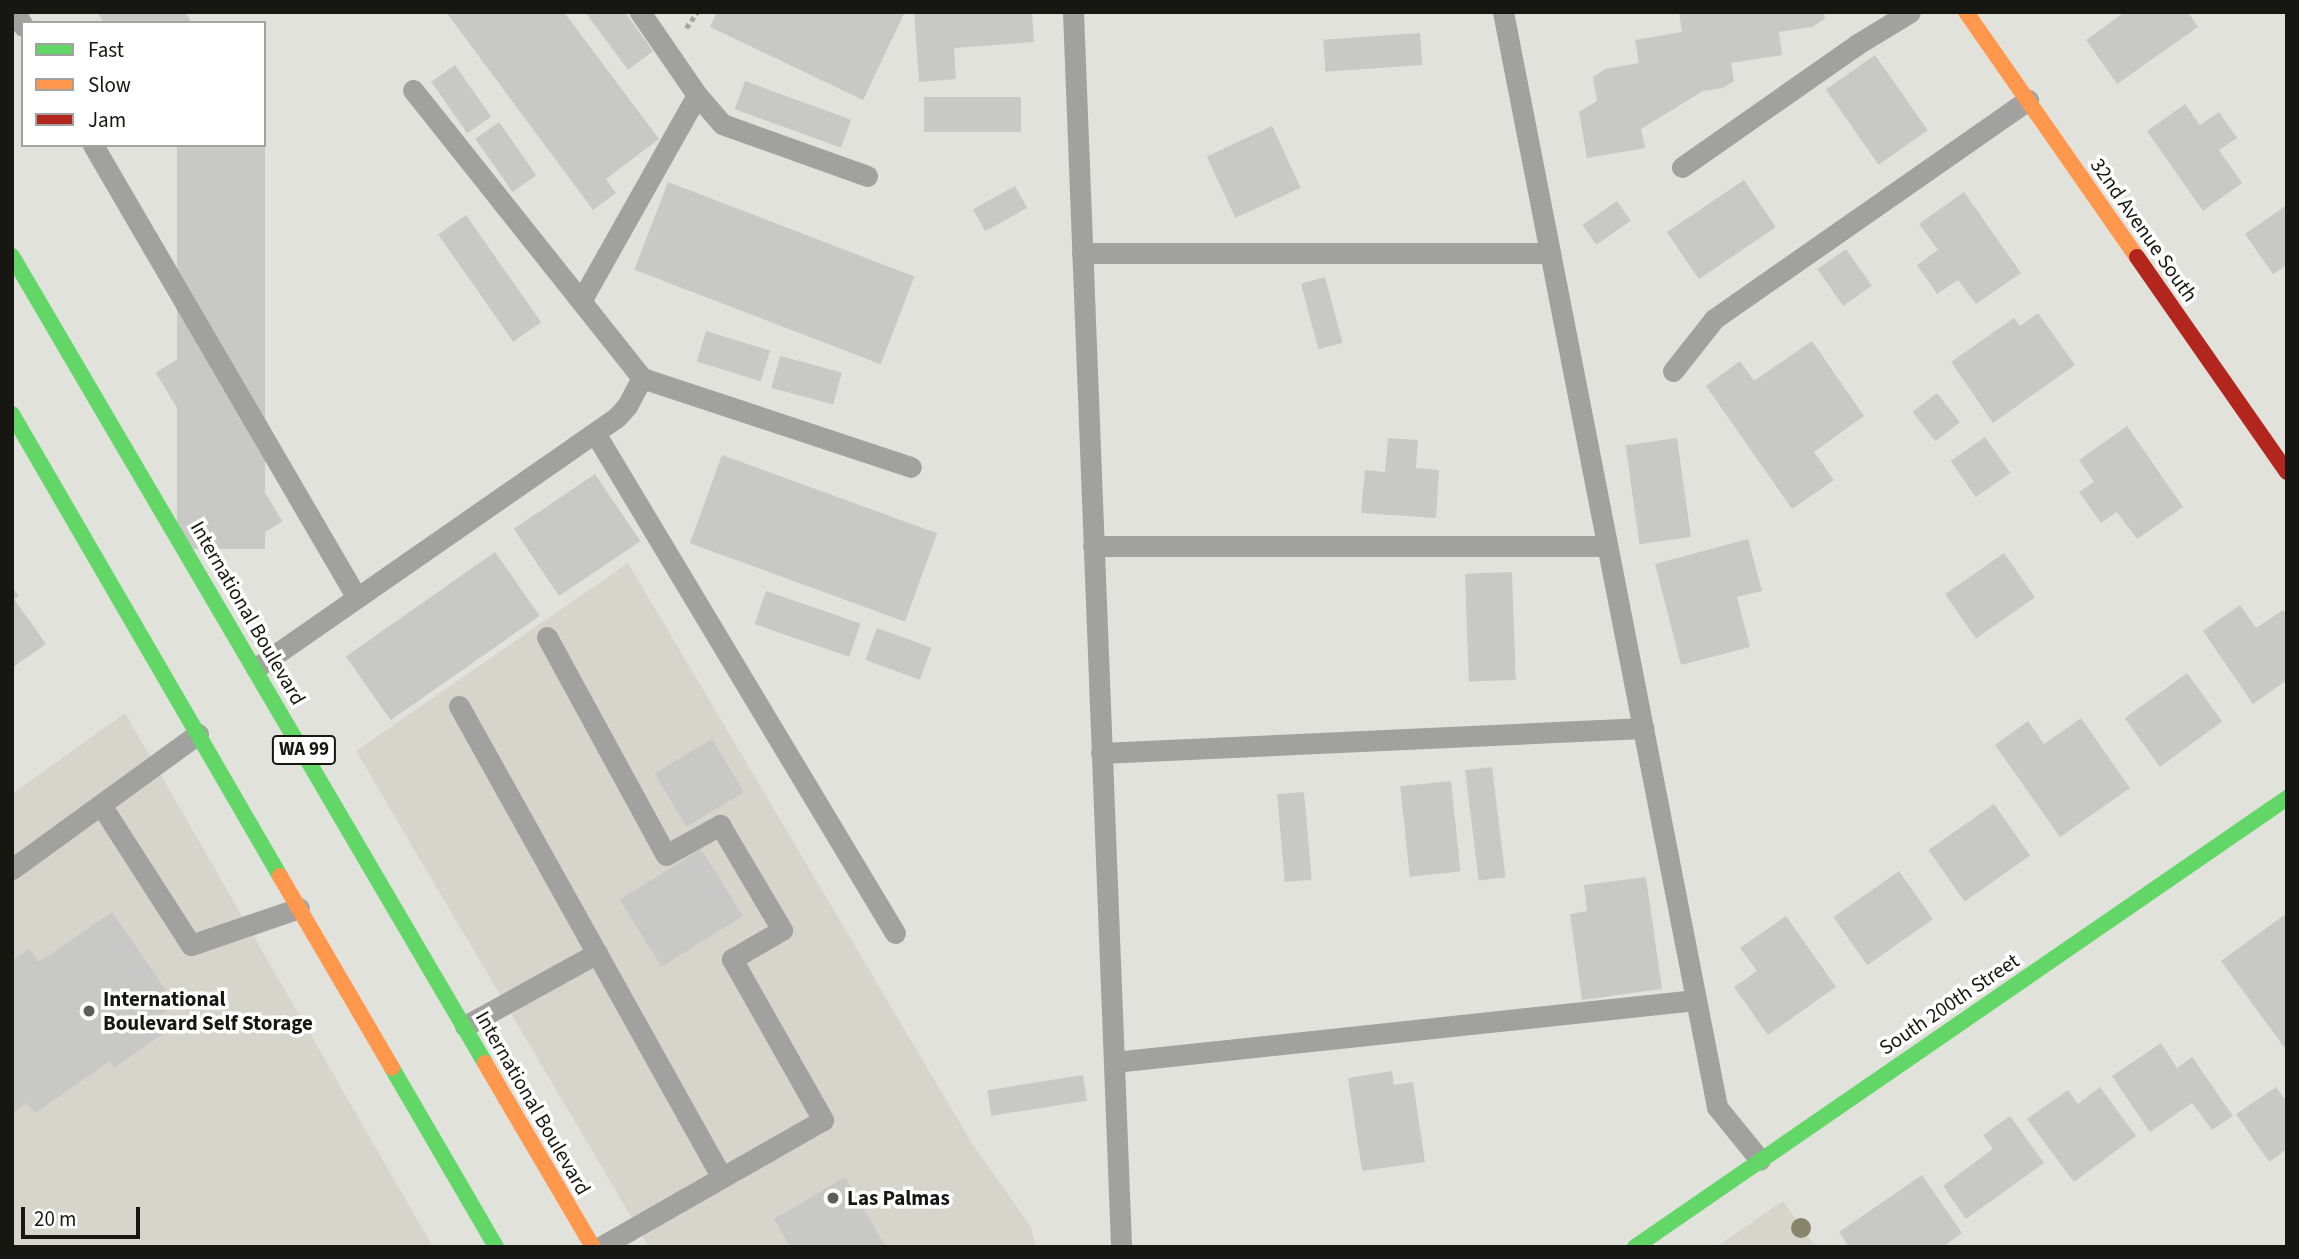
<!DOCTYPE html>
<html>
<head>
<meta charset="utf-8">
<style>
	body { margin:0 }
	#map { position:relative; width:2299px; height:1259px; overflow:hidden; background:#e2e2dd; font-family:"Source Sans 3",sans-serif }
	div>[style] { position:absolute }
	.built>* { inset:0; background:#d6d5cb }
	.building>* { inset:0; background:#c8c9c7; transform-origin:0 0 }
	.path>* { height:4.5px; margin-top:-2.25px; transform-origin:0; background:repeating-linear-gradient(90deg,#a6a6a4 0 5px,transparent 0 8.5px) }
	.lane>* { height:21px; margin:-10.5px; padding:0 10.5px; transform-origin:10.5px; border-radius:10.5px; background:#a1a19f }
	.fast>* { height:16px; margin:-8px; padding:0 8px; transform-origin:8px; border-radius:8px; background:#63d668 }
	.slow>* { height:16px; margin:-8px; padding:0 8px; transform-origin:8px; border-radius:8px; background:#ff974d }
	.jam>* { height:16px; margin:-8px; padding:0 8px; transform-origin:8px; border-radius:8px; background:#b3261e }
	.trees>* { width:20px; height:20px; margin:-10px; border-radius:50%; background:#888469 }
	.dots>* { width:19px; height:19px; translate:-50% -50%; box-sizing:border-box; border:4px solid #fff; border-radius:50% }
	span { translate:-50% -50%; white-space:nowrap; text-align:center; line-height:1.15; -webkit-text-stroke:7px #fff; paint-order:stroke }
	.shield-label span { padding:2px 5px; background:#fff; border:2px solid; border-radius:5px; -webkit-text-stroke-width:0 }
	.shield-label { font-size:19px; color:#161613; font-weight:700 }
	.street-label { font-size:21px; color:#161613 }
	.poi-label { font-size:21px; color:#161613; font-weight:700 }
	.left { translate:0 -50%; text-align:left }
	.frame { position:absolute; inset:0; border:14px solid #161613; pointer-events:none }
	.legend { position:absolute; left:21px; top:21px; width:245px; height:126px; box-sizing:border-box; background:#fff; border:2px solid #a2a2a1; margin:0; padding:9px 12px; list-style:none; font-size:21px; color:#161613 }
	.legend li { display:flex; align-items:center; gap:14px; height:35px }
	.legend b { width:35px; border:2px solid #a2a2a1 }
	.scale { position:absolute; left:21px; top:1207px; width:119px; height:32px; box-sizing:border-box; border:4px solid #161613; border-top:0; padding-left:9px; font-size:21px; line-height:24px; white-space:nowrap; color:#161613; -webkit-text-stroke:5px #fff; paint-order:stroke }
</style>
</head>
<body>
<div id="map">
	<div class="built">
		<div style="clip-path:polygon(628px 563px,973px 1145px,1031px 1227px,1036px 1247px,649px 1247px,356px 751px)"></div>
		<div style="clip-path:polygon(125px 713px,433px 1247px,12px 1247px,12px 794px)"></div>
		<div style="clip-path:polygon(1783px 1201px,1816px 1247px,1716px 1247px)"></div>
	</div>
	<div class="building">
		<div style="clip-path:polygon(97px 12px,185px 12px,192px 23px,104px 23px)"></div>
		<div style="clip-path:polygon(446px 12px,564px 12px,659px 139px,606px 179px,616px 193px,593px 210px)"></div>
		<div style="clip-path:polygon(585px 12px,625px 12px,653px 51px,628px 70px)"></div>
		<div style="clip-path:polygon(717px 12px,900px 12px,904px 14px,863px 100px,710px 27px)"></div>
		<div style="clip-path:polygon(914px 12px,1032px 12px,1034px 42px,954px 48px,956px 79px,919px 82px)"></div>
		<div style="clip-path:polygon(1679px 12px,1824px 12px,1825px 19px,1812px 27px,1779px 32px,1782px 55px,1731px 63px,1734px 81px,1723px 88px,1703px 91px,1641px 129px,1645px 148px,1587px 158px,1579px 112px,1597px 101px,1593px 77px,1605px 69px,1639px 63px,1635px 40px,1682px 32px)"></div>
		<div style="clip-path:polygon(2125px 12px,2188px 12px,2198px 27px,2117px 84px,2086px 40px)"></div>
		<div style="left:1420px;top:33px;width:32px;height:97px;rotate:86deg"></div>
		<div style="left:1875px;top:55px;width:92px;height:60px;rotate:55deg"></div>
		<div style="left:455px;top:65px;width:63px;height:29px;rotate:55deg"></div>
		<div style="left:745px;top:81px;width:113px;height:30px;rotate:20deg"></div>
		<div style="left:1021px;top:97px;width:35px;height:97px;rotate:90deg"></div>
		<div style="clip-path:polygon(2185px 104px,2200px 125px,2219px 112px,2237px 138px,2219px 150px,2242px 183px,2203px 211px,2147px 131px)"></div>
		<div style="left:499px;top:122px;width:65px;height:29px;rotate:55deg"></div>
		<div style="left:1272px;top:126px;width:68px;height:72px;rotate:65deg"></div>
		<div style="left:177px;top:145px;width:88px;height:404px"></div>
		<div style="left:1744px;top:180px;width:57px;height:93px;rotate:56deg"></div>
		<div style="left:668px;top:182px;width:264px;height:94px;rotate:21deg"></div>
		<div style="left:1015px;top:186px;width:25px;height:48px;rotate:61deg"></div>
		<div style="clip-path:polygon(1964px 192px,2021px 273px,1976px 304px,1958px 280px,1937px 294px,1917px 265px,1938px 250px,1919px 224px)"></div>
		<div style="left:1617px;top:201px;width:24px;height:42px;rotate:55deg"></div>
		<div style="clip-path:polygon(2287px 205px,2287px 265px,2273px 274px,2245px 234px)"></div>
		<div style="left:466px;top:215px;width:131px;height:34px;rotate:55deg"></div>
		<div style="left:1846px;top:249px;width:45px;height:35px;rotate:55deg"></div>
		<div style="left:1325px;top:277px;width:68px;height:25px;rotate:75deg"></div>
		<div style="clip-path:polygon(2038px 313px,2075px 365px,1993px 423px,1951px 362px,2014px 318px,2020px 326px)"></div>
		<div style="left:706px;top:331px;width:67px;height:32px;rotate:17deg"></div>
		<div style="clip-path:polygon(1812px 341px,1864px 416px,1814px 452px,1834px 480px,1792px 509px,1706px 386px,1740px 361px,1754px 381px)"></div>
		<div style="left:183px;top:356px;width:193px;height:32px;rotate:59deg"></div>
		<div style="left:780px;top:356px;width:64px;height:33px;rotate:15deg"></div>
		<div style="left:1937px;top:393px;width:37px;height:31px;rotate:52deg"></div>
		<div style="clip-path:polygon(2127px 426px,2183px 507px,2137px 539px,2117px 512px,2101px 523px,2079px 492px,2094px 482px,2079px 460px)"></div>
		<div style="left:1985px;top:437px;width:44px;height:42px;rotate:55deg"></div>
		<div style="clip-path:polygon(1388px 438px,1418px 440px,1416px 468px,1439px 470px,1436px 518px,1361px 513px,1365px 470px,1385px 472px)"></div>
		<div style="left:1677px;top:438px;width:100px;height:52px;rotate:82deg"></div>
		<div style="left:722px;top:455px;width:229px;height:94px;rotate:20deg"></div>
		<div style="left:595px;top:474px;width:81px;height:98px;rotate:56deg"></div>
		<div style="clip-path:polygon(1748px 539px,1762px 591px,1737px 597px,1750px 647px,1681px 665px,1655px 564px)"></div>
		<div style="left:495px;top:552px;width:78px;height:182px;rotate:55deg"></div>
		<div style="left:2004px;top:553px;width:54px;height:72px;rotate:55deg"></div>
		<div style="left:1512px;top:572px;width:108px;height:47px;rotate:88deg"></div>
		<div style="clip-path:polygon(12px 587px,19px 596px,14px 599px,46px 644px,12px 668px)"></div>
		<div style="left:766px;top:591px;width:100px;height:35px;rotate:19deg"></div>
		<div style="clip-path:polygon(2240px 605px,2256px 628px,2283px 610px,2287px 615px,2287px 680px,2253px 704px,2203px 631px)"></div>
		<div style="left:877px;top:628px;width:58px;height:34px;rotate:20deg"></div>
		<div style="left:2187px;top:673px;width:60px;height:77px;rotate:54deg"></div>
		<div style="clip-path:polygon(2081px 718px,2130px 788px,2060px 837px,1995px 745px,2028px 721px,2044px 744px)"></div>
		<div style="left:712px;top:739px;width:62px;height:67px;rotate:59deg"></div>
		<div style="left:1492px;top:767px;width:111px;height:27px;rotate:83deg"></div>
		<div style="left:1451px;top:781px;width:91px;height:51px;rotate:84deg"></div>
		<div style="left:1304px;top:792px;width:88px;height:27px;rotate:85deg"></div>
		<div style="left:1994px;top:804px;width:63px;height:80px;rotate:55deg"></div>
		<div style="left:701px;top:849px;width:79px;height:96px;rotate:58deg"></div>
		<div style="left:1899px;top:871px;width:59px;height:80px;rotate:55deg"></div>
		<div style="clip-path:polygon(1646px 877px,1662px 989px,1582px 1000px,1570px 914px,1587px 911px,1584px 885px)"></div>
		<div style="clip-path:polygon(112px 912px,176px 1005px,157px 1017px,167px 1031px,114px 1068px,110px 1061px,35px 1113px,27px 1103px,12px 1114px,12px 961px,29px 949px,39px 962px)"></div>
		<div style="clip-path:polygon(2287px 913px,2287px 1051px,2221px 961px)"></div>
		<div style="clip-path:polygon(1786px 916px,1836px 987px,1768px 1035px,1734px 987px,1757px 971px,1740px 948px)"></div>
		<div style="clip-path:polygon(2161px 1043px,2177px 1068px,2192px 1057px,2233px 1116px,2212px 1130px,2192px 1103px,2150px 1132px,2112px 1076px)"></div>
		<div style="clip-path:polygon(1392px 1071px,1394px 1085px,1413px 1082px,1425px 1162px,1362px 1171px,1348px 1078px)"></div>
		<div style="left:1083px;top:1075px;width:26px;height:97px;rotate:81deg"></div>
		<div style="clip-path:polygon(2100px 1087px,2136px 1136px,2074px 1182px,2027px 1119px,2068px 1090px,2078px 1104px)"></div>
		<div style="clip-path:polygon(2276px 1087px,2287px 1102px,2287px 1149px,2269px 1162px,2236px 1114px)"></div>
		<div style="clip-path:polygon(2010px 1116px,2044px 1163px,1966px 1219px,1943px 1186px,1993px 1149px,1983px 1135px)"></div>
		<div style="clip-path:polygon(1922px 1175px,1962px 1233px,1943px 1247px,1849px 1247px,1839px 1232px)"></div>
		<div style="clip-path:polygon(845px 1177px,886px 1247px,790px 1247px,774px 1219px)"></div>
	</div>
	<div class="path">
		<div style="left:686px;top:28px;width:19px;rotate:-55deg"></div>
	</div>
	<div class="lane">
		<div style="left:15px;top:12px;width:16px;rotate:60deg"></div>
		<div style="left:640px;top:12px;width:101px;rotate:55.5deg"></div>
		<div style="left:697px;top:95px;width:38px;rotate:49deg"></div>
		<div style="left:722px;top:124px;width:154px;rotate:19.7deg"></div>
		<div style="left:1073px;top:12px;width:1236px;rotate:87.77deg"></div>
		<div style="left:1503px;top:12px;width:1116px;rotate:78.94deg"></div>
		<div style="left:1717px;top:1107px;width:68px;rotate:50.9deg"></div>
		<div style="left:413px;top:90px;width:368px;rotate:51.5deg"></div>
		<div style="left:93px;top:145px;width:524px;rotate:59.77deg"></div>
		<div style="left:1682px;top:167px;width:213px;rotate:-35deg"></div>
		<div style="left:1856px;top:45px;width:63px;rotate:-31.4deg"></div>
		<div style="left:1082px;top:253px;width:468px"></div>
		<div style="left:581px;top:301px;width:236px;rotate:-60.6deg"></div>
		<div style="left:1673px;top:371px;width:66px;rotate:-51.7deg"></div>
		<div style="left:1714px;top:319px;width:383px;rotate:-34.9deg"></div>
		<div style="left:595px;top:433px;width:583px;rotate:59.04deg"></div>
		<div style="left:1093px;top:546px;width:514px"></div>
		<div style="left:547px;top:637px;width:248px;rotate:61.4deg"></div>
		<div style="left:666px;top:855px;width:62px;rotate:-29.1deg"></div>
		<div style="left:720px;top:825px;width:122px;rotate:59.4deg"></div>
		<div style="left:782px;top:930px;width:58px;rotate:149.9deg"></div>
		<div style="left:732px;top:959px;width:185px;rotate:60.5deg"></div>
		<div style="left:823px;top:1120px;width:257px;rotate:150.3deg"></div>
		<div style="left:256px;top:668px;width:440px;rotate:-34.8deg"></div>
		<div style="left:617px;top:417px;width:15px;rotate:-48deg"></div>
		<div style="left:627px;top:406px;width:32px;rotate:-62deg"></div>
		<div style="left:642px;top:378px;width:283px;rotate:18.3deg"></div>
		<div style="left:459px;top:706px;width:540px;rotate:60.87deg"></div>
		<div style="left:1101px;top:753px;width:543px;rotate:-2.64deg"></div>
		<div style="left:101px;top:805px;width:166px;rotate:57.3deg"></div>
		<div style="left:191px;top:945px;width:114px;rotate:-18.9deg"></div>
		<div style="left:12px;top:869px;width:230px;rotate:-36deg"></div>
		<div style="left:465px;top:1026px;width:151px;rotate:-28.9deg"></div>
		<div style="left:1114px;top:1062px;width:585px;rotate:-6.08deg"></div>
	</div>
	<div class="fast">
		<div style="left:12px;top:256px;width:935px;rotate:59.62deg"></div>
		<div style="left:12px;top:414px;width:534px;rotate:59.88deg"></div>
		<div style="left:392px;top:1068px;width:207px;rotate:59.8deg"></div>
		<div style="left:1635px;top:1247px;width:792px;rotate:-34.55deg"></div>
	</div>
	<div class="slow">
		<div style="left:1966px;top:12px;width:299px;rotate:55.1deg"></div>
		<div style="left:280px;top:876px;width:222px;rotate:59.7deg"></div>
		<div style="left:485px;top:1063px;width:213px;rotate:59.6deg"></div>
	</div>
	<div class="jam">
		<div style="left:2137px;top:257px;width:262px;rotate:55.1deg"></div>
	</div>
	<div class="trees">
		<div style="left:1801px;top:1228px"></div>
	</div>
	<div class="dots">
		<div style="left:89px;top:1011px;background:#5d5d5a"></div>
		<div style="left:833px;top:1198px;background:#5d5d5a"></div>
	</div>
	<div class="shield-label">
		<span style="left:304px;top:750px">WA 99</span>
	</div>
	<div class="street-label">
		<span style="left:2144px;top:230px;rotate:55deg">32nd Avenue South</span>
		<span style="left:248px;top:613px;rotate:60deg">International Boulevard</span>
		<span style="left:1949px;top:1004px;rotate:-34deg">South 200th Street</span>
		<span style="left:533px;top:1103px;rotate:60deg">International Boulevard</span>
	</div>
	<div class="poi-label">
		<span class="left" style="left:103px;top:1011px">International<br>Boulevard Self Storage</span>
		<span class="left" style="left:847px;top:1198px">Las Palmas</span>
	</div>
	<div class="frame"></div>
	<ul class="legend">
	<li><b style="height:9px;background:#63d668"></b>Fast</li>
	<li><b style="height:9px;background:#ff974d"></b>Slow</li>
	<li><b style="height:9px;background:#b3261e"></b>Jam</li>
	</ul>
	<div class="scale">20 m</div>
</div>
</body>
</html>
